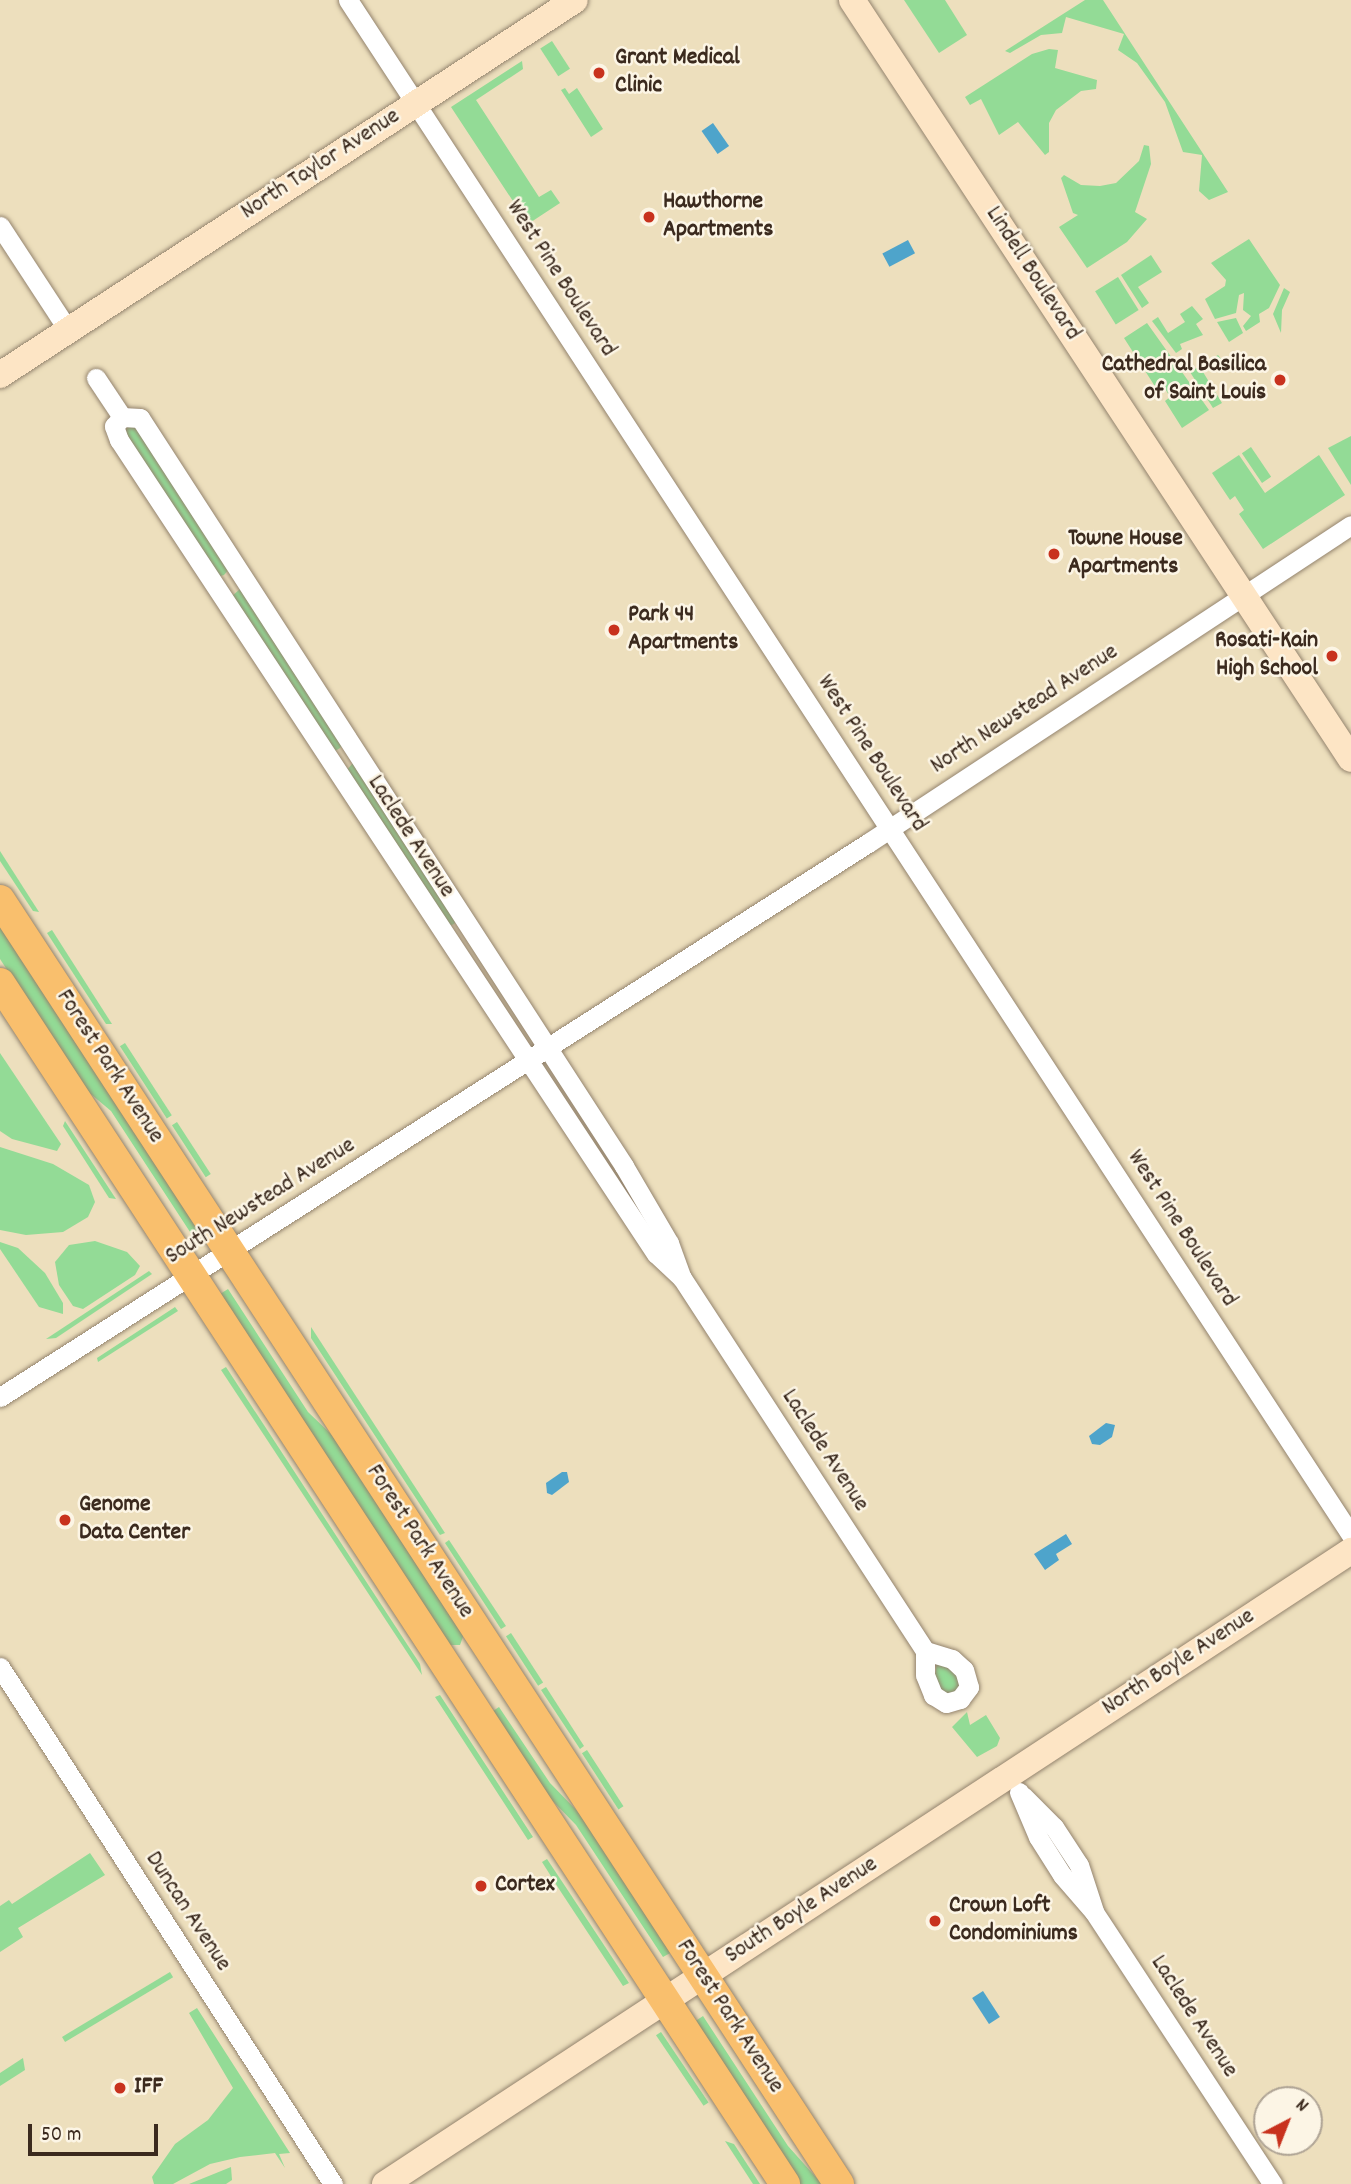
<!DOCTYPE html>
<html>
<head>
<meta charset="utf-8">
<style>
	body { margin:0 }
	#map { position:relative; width:1351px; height:2184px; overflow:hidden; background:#eddfbd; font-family:Dekko,sans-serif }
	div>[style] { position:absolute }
	.green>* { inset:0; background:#93db96; transform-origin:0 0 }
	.water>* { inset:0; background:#4ea4cb; transform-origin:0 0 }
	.roads { filter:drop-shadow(0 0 2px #94846e) drop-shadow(0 0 2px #94846e) }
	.street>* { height:19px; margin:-9.5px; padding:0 9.5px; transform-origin:9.5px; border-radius:9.5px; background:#fff }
	.secondary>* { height:26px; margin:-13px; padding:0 13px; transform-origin:13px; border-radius:13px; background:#fde5c5 }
	.primary>* { height:30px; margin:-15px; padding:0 15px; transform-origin:15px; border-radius:15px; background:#f9bf6d }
	.dots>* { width:19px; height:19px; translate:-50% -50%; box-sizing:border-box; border:4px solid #fcf5e5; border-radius:50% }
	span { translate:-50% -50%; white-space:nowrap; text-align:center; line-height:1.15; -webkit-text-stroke:5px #fcf5e5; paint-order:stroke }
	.poi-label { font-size:24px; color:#3b2a1e; font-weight:700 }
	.left { translate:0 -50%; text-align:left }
	.right { translate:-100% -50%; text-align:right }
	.street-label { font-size:24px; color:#3b2a1e }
	.north { position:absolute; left:1253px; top:2086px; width:70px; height:70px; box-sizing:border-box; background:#fcf5e5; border:2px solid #afa495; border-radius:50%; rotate:42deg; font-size:19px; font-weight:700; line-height:28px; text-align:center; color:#3b2a1e }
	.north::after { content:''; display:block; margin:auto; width:24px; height:32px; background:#c8321e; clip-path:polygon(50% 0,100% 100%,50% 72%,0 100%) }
	.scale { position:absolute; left:28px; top:2124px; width:130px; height:32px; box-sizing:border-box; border:4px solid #3b2a1e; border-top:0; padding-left:9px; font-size:21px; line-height:24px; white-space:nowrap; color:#3b2a1e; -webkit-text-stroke:5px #fcf5e5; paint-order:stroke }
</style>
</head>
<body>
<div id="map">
	<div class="green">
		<div style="clip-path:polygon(904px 0,945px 0,967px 35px,939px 53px)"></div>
		<div style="clip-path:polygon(1085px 0,1103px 0,1228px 192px,1209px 200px,1199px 191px,1202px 155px,1183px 152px,1165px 102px,1137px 63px,1118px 50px,1124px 34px,1066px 17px,1062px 33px,1041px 35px,1010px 53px,1005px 51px)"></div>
		<div style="left:552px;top:41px;width:33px;height:14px;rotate:57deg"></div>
		<div style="clip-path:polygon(1049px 49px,1058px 50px,1055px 68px,1097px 80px,1096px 89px,1081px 91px,1056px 110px,1049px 123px,1049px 152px,1045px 155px,1018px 122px,999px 135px,981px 99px,970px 105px,965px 97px,1032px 54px)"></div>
		<div style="clip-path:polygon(522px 61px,523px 69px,476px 100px,539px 197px,551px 190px,560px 203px,528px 224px,451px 107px)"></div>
		<div style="clip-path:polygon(565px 88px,569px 94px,577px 88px,603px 129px,591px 137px,561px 90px)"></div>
		<div style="clip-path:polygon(1144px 145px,1149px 146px,1151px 164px,1135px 212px,1147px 219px,1127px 242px,1087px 268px,1059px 227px,1078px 215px,1073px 213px,1061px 178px,1064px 175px,1081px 185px,1100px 186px,1116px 183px,1139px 161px)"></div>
		<div style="clip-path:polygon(1249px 239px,1280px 285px,1269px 308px,1259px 314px,1260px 322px,1246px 331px,1243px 326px,1251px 316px,1243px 310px,1244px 293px,1239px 295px,1236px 313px,1215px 319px,1205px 299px,1225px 286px,1226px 280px,1211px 263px)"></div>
		<div style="clip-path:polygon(1151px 255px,1162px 272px,1138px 287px,1149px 303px,1142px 308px,1121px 275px)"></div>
		<div style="left:1118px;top:277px;width:39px;height:27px;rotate:58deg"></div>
		<div style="clip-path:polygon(1284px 288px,1290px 292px,1282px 310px,1281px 333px,1273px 314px)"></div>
		<div style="clip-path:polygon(1192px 306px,1203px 319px,1196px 324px,1203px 335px,1180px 344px,1182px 349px,1176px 353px,1152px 321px,1158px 317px,1168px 333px,1185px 322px,1180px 314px)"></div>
		<div style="clip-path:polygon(1236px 318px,1243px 333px,1229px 342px,1217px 322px)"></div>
		<div style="clip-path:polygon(1147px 323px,1209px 410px,1182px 428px,1165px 401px,1170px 397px,1163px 385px,1156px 388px,1124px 338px)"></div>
		<div style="clip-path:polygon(1218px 355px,1222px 360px,1203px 372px,1222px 403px,1213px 408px,1190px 372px)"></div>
		<div style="clip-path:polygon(127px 425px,135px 425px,229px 569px,224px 575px,220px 576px,125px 436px)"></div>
		<div style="clip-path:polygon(1351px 436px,1351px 485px,1328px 448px)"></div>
		<div style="left:1251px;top:447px;width:36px;height:11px;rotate:56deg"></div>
		<div style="clip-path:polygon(1239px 455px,1265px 493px,1319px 455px,1345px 495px,1263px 549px,1239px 514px,1244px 510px,1235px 496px,1230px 500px,1212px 473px)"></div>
		<div style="clip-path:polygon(240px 589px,342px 744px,340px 748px,335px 751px,231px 597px)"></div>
		<div style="clip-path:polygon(352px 764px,356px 764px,457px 919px,454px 924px,449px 926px,346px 771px)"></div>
		<div style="clip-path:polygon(0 851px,39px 912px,33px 911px,0 861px)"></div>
		<div style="clip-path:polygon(0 925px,199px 1230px,192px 1235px,111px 1111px,86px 1090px,0 959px)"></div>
		<div style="clip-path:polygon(52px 930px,112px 1024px,106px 1024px,47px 933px)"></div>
		<div style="left:125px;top:1043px;width:86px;height:6px;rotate:57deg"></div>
		<div style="clip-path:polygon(0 1053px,61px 1144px,57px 1151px,12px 1139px,0 1131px)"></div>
		<div style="clip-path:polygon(65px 1121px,116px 1199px,109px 1198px,63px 1126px)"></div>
		<div style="left:177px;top:1122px;width:62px;height:6px;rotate:57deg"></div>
		<div style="clip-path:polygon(0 1147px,53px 1164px,89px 1185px,95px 1202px,88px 1217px,63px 1232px,26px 1235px,0 1230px)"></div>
		<div style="clip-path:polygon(95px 1241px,127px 1252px,140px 1266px,135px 1275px,83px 1309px,73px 1306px,59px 1285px,55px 1262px,69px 1245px)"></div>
		<div style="clip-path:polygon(0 1242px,18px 1248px,45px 1273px,63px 1303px,63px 1314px,39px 1307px,0 1249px)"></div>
		<div style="clip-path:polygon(149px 1271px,152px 1274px,56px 1338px,46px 1339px)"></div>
		<div style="clip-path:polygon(228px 1289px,308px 1412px,333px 1436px,464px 1634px,460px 1645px,449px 1645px,220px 1294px)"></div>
		<div style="clip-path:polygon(175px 1307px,178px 1311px,98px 1362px,97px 1358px)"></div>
		<div style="clip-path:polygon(311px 1327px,445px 1533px,440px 1535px,311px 1338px)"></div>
		<div style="clip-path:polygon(226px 1367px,420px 1664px,422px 1675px,221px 1370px)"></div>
		<div style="clip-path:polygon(449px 1540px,506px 1626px,501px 1629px,445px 1543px)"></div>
		<div style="left:511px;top:1633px;width:59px;height:6px;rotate:57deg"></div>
		<div style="clip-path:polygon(937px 1662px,954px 1667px,961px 1688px,950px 1696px,934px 1684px)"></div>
		<div style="clip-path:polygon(546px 1687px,584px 1746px,580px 1749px,541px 1690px)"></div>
		<div style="clip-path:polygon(440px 1695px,533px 1837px,528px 1840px,439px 1703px,435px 1697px)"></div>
		<div style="clip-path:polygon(499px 1707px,550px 1783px,582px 1816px,672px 1952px,663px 1957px,576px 1825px,543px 1791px,493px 1711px)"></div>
		<div style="clip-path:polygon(967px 1712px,970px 1725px,986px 1715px,1000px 1738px,997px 1746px,977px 1757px,952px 1727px)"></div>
		<div style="left:587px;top:1750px;width:67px;height:6px;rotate:57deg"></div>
		<div style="clip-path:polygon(90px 1853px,105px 1875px,18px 1928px,23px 1937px,0 1952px,0 1906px,9px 1900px,12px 1904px)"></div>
		<div style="clip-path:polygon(547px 1859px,565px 1886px,629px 1983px,623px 1986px,559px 1889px,542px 1862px)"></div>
		<div style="left:170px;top:1972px;width:6px;height:126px;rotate:59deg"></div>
		<div style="clip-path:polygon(197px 2008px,290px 2153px,279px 2154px,285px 2168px,275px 2153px,240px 2157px,210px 2164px,173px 2184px,154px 2184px,152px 2177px,175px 2144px,208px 2120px,233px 2088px,189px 2013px)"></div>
		<div style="clip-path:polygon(703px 2016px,788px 2146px,822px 2184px,800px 2184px,694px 2022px)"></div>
		<div style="left:661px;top:2032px;width:85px;height:6px;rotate:56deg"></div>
		<div style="clip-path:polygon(23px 2058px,25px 2070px,0 2086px,0 2073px)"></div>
		<div style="clip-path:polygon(725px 2141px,734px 2144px,760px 2184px,753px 2184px)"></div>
		<div style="clip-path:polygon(231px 2167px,232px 2180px,226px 2184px,189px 2184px)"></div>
	</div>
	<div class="water">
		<div style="left:713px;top:123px;width:28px;height:14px;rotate:55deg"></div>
		<div style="left:908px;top:240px;width:15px;height:29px;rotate:62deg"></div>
		<div style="clip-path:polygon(1106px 1423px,1115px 1425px,1112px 1437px,1100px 1445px,1092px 1444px,1089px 1436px)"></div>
		<div style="clip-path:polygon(562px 1472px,567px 1472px,569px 1482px,552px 1495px,547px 1493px,546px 1483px)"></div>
		<div style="clip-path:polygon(1066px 1534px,1072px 1544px,1056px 1554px,1059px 1560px,1045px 1570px,1034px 1554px)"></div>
		<div style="left:983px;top:1991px;width:31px;height:13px;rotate:57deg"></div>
	</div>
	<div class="roads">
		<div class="street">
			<div style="left:348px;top:0;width:1834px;rotate:56.84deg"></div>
			<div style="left:0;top:226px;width:124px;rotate:56.8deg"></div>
			<div style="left:96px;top:378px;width:47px;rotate:56.3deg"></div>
			<div style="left:682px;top:1278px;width:35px;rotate:-137deg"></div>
			<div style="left:656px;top:1254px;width:975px;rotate:-123.41deg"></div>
			<div style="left:119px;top:440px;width:15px;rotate:-110deg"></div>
			<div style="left:114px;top:426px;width:12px;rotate:-48deg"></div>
			<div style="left:122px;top:417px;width:18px;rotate:3deg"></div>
			<div style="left:140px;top:418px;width:891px;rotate:57.09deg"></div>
			<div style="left:624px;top:1166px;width:89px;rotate:59.7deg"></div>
			<div style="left:669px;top:1243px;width:37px;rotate:70deg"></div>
			<div style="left:682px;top:1278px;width:445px;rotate:56.9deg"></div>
			<div style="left:925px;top:1651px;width:24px;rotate:90deg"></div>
			<div style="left:925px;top:1675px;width:22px;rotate:68deg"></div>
			<div style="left:933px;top:1695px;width:15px;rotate:32deg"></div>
			<div style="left:946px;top:1703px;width:15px;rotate:-16deg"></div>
			<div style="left:960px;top:1699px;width:15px;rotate:-53deg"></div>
			<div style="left:969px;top:1687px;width:18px;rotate:-106deg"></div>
			<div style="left:964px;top:1670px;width:16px;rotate:-137deg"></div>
			<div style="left:952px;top:1659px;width:28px;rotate:-163deg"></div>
			<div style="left:0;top:1397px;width:1030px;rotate:-32.55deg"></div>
			<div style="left:868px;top:843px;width:578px;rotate:-33.36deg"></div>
			<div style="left:0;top:1667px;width:615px;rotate:57.21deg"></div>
			<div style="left:1019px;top:1792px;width:49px;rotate:67.1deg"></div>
			<div style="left:1038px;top:1837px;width:45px;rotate:57.7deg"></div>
			<div style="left:1062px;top:1875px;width:49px;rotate:49.1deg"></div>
			<div style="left:1094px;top:1912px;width:326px;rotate:56.7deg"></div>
			<div style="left:1023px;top:1796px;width:44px;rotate:45deg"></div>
			<div style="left:1054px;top:1827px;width:45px;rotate:56.7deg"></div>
			<div style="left:1079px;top:1865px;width:48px;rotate:71.9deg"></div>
		</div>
		<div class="secondary">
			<div style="left:852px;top:0;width:908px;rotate:56.68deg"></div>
			<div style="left:0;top:375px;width:686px;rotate:-33.11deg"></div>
			<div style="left:385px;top:2184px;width:1155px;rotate:-33.24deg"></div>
		</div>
		<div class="primary">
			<div style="left:0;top:900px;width:1534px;rotate:56.84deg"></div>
			<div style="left:0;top:983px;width:1435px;rotate:56.83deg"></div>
		</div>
	</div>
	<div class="dots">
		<div style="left:599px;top:73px;background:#c8321e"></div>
		<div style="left:649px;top:217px;background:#c8321e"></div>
		<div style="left:1280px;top:380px;background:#c8321e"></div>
		<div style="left:1054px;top:554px;background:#c8321e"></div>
		<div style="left:614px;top:630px;background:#c8321e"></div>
		<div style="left:1332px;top:656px;background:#c8321e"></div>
		<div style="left:65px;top:1520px;background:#c8321e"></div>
		<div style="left:481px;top:1886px;background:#c8321e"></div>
		<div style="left:935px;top:1921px;background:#c8321e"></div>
		<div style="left:120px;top:2088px;background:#c8321e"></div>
	</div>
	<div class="poi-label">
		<span class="left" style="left:615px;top:73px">Grant Medical<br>Clinic</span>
		<span class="left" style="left:663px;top:217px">Hawthorne<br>Apartments</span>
		<span class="right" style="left:1266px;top:380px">Cathedral Basilica<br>of Saint Louis</span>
		<span class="left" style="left:1068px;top:554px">Towne House<br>Apartments</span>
		<span class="left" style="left:628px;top:630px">Park 44<br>Apartments</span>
		<span class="right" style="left:1318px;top:656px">Rosati-Kain<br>High School</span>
		<span class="left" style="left:79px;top:1520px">Genome<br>Data Center</span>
		<span class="left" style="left:495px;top:1886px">Cortex</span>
		<span class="left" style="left:949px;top:1921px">Crown Loft<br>Condominiums</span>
		<span class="left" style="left:134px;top:2088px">IFF</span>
	</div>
	<div class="street-label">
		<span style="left:321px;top:165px;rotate:-33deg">North Taylor Avenue</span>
		<span style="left:1032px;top:274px;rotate:57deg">Lindell Boulevard</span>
		<span style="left:560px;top:279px;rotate:57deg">West Pine Boulevard</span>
		<span style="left:1025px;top:710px;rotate:-33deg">North Newstead Avenue</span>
		<span style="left:871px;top:754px;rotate:57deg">West Pine Boulevard</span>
		<span style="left:410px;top:837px;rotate:57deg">Laclede Avenue</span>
		<span style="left:109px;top:1067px;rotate:57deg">Forest Park Avenue</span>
		<span style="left:261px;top:1202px;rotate:-32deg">South Newstead Avenue</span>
		<span style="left:1181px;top:1229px;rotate:57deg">West Pine Boulevard</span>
		<span style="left:824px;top:1451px;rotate:57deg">Laclede Avenue</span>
		<span style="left:419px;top:1542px;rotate:57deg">Forest Park Avenue</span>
		<span style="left:1179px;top:1663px;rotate:-33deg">North Boyle Avenue</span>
		<span style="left:802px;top:1911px;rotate:-33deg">South Boyle Avenue</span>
		<span style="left:187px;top:1912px;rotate:57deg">Duncan Avenue</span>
		<span style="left:729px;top:2017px;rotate:57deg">Forest Park Avenue</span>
		<span style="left:1193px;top:2017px;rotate:57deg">Laclede Avenue</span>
	</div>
	<div class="north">N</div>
	<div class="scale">50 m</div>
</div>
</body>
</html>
